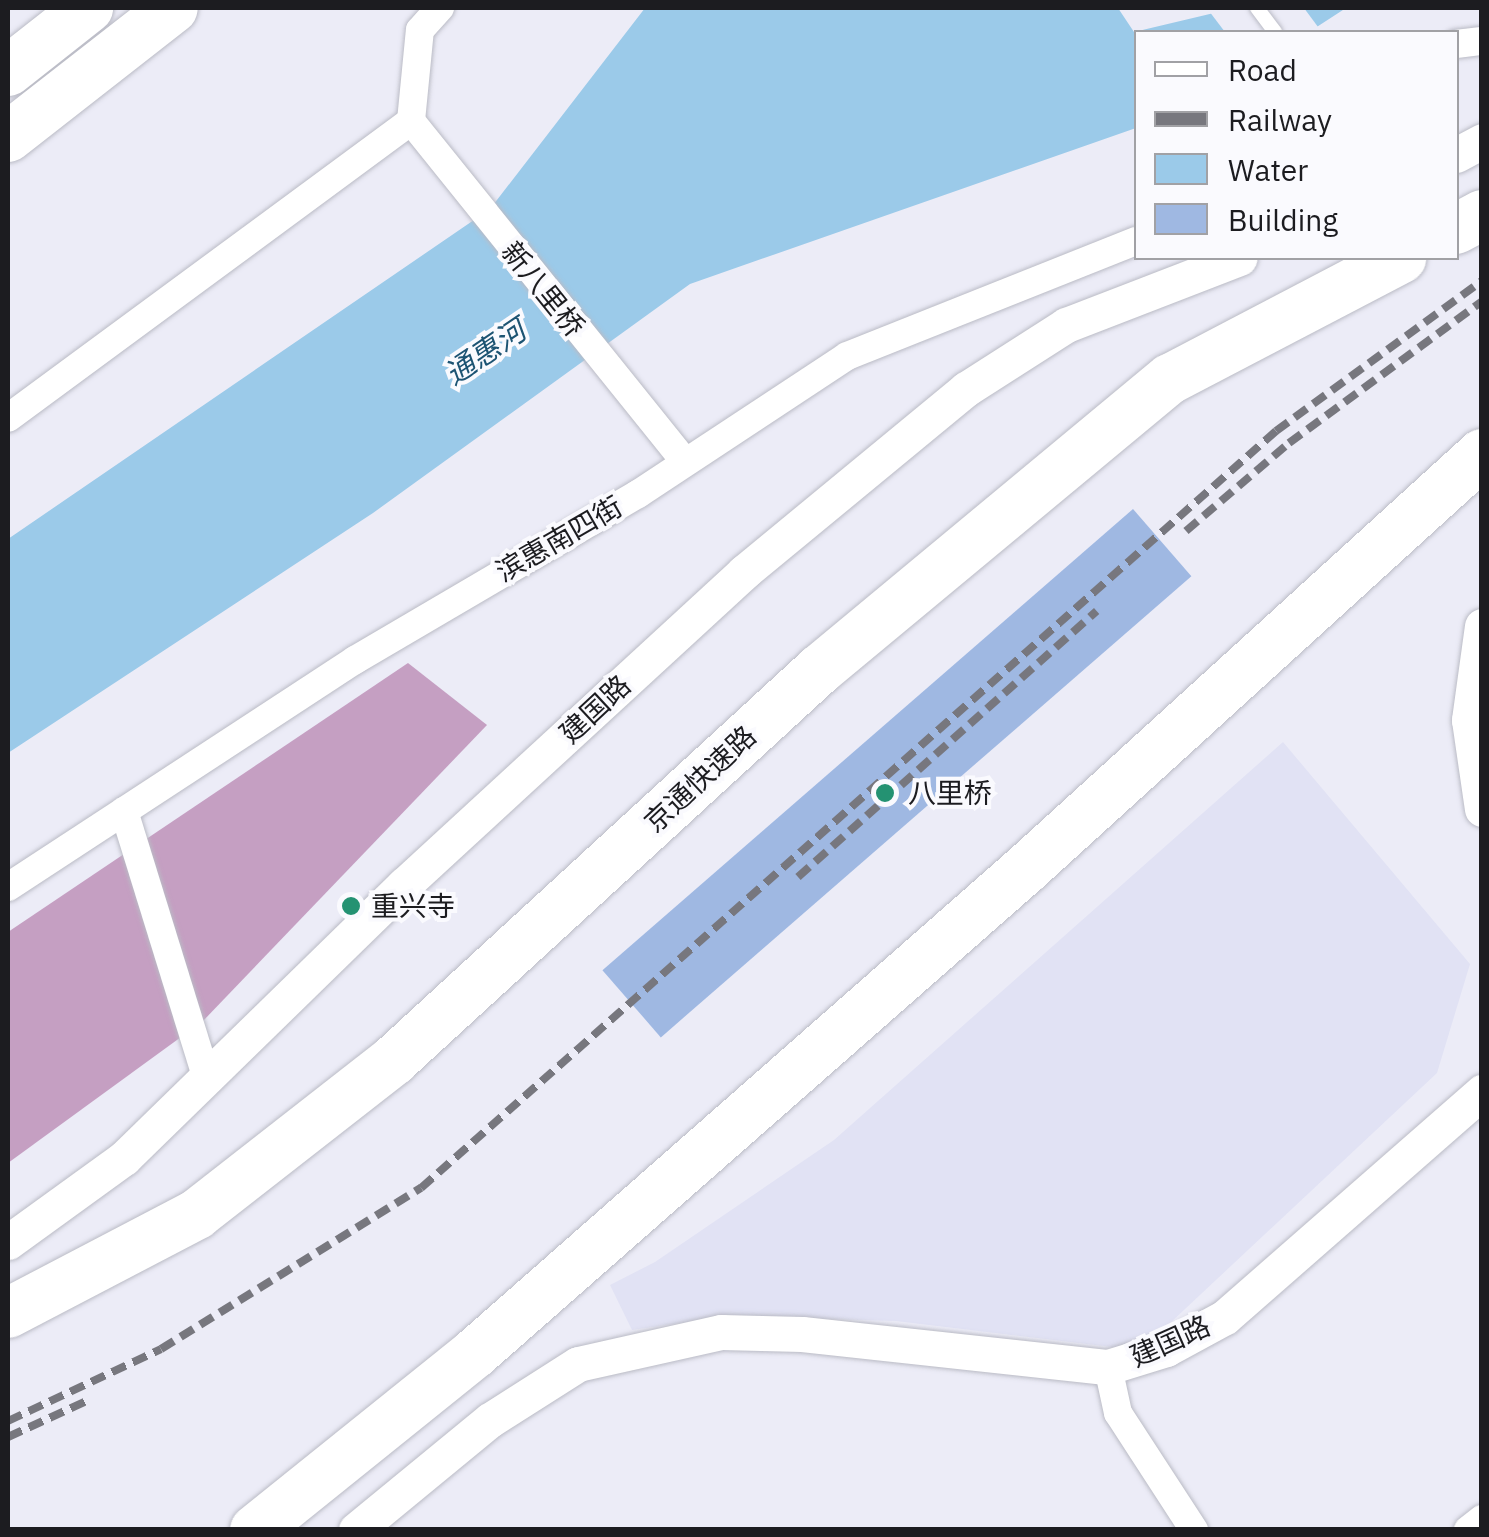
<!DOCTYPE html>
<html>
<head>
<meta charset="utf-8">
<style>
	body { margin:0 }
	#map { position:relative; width:1489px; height:1537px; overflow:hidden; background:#ececf7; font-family:"IBM Plex Sans","Noto Sans SC",sans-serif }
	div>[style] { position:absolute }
	.built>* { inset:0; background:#e1e2f4 }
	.forest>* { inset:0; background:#c59fc2 }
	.water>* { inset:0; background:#9bcae9 }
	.pier>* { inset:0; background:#ececf7 }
	.building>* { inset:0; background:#9fb8e2; transform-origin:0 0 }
	.roads { filter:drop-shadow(0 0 2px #babbc5) drop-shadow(0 0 2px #babbc5) }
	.service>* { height:14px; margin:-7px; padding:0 7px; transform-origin:7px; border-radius:7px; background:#fff }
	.minor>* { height:28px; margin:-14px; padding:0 14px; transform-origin:14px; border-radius:14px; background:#fff }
	.tertiary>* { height:35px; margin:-17.5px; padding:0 17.5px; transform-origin:17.5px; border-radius:17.5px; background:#fff }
	.motorway>* { height:50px; margin:-25px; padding:0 25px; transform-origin:25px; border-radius:25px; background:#fff }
	.rail>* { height:8px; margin-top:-4px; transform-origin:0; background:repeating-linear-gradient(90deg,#77777e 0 15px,transparent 0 23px) }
	.dots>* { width:28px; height:28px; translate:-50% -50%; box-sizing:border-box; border:5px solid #fafafe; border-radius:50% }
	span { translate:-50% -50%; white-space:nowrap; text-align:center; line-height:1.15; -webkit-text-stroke:8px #fafafe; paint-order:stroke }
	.street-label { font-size:28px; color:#1c1c20 }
	.poi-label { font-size:28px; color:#1c1c20 }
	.left { translate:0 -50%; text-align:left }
	.water-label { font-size:30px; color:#1d5473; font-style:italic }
	.frame { position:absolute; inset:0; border:10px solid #1c1c20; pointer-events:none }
	.legend { position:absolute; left:1134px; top:30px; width:325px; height:230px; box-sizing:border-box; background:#fafafe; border:2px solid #a1a1a5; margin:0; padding:12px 18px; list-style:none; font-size:30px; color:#1c1c20 }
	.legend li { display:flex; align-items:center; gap:20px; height:50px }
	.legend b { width:50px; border:2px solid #a1a1a5 }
</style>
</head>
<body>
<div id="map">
	<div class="built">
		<div style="clip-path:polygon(1283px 742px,1470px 964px,1437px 1073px,1169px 1324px,1120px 1348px,896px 1321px,728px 1316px,632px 1330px,610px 1285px,655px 1262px,834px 1140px)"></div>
	</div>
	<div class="forest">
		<div style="clip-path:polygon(408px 663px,487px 725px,203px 1021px,8px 1163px,8px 932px)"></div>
	</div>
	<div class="water">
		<div style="clip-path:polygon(645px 8px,1118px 8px,1134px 32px,1235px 8px,1346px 8px,1309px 32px,1136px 32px,1136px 128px,690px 284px,373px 513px,8px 753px,8px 539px,490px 209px)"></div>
	</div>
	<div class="pier">
		<div style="clip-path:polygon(1225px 8px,1304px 8px,1321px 31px,1225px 32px,1209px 11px)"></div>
	</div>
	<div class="building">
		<div style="left:1133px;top:509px;width:89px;height:703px;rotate:49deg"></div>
	</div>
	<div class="roads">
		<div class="service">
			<div style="left:1257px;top:8px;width:30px;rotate:53deg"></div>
		</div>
		<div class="minor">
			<div style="left:1456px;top:44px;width:26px;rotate:-7deg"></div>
			<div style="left:411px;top:121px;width:436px;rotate:51.2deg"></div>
			<div style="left:8px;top:418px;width:501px;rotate:-36.39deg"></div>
			<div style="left:411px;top:121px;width:91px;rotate:-84.4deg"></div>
			<div style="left:420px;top:30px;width:30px;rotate:-48deg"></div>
			<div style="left:124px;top:811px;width:281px;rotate:72.8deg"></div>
			<div style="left:8px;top:887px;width:415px;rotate:-33.2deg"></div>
			<div style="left:355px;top:660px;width:328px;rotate:-30.4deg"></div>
			<div style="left:638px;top:494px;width:250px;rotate:-33.4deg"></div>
			<div style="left:847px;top:356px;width:311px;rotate:-21.7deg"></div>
			<div style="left:1108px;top:1367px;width:47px;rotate:77.7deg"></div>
			<div style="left:1118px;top:1413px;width:140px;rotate:57deg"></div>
			<div style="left:1468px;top:1530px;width:18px;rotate:-38deg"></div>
		</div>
		<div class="tertiary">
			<div style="left:1456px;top:155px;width:30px;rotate:-28deg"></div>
			<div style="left:1482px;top:626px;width:95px;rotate:97.9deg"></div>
			<div style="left:1469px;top:720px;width:90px;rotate:81.7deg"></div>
			<div style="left:8px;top:1242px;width:143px;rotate:-35.9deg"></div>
			<div style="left:124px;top:1158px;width:391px;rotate:-44.3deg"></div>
			<div style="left:404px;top:885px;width:462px;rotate:-42.6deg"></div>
			<div style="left:744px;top:572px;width:288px;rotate:-39.5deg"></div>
			<div style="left:966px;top:389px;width:119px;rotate:-32.6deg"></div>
			<div style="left:1066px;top:325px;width:186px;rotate:-21.1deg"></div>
			<div style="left:356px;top:1530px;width:173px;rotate:-39.4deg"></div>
			<div style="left:490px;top:1420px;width:104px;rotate:-32.5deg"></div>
			<div style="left:578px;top:1364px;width:147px;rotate:-12.6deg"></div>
			<div style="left:721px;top:1332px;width:81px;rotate:1.4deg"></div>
			<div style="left:802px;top:1334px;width:308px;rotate:6.2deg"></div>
			<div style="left:1108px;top:1367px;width:61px;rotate:-17.2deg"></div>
			<div style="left:1166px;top:1349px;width:67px;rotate:-28.5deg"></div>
			<div style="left:1225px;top:1317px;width:342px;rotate:-41.2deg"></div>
		</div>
		<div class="motorway">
			<div style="left:8px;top:71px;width:102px;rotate:-38.2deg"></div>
			<div style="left:8px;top:137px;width:209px;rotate:-38deg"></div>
			<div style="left:1456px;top:229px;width:30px;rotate:-28deg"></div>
			<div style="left:8px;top:1313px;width:213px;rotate:-27.6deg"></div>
			<div style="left:197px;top:1214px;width:250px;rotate:-38deg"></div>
			<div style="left:394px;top:1060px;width:577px;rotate:-42.54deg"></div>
			<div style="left:819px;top:670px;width:456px;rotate:-39.7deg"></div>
			<div style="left:1170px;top:379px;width:261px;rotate:-27.6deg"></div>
			<div style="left:255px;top:1530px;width:282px;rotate:-38.8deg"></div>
			<div style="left:475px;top:1353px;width:736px;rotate:-41.31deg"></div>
			<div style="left:1028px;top:867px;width:614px;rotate:-42.29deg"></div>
		</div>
	</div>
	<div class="rail">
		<div style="left:1186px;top:531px;width:135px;rotate:-40.5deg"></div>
		<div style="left:1289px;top:443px;width:240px;rotate:-36.3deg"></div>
		<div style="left:798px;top:877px;width:400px;rotate:-41.7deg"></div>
		<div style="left:8px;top:1421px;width:169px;rotate:-25.2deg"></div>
		<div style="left:161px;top:1349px;width:306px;rotate:-31.8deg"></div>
		<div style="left:421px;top:1188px;width:1142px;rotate:-41.52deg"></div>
		<div style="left:1276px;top:431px;width:255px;rotate:-36.1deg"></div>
		<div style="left:8px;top:1437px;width:89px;rotate:-24.6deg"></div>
	</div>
	<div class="dots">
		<div style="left:885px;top:793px;background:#249272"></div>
		<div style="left:351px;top:906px;background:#249272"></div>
	</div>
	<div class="street-label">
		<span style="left:543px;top:289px;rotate:51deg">新八里桥</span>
		<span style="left:559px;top:539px;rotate:-30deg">滨惠南四街</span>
		<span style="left:595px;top:709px;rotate:-43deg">建国路</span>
		<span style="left:700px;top:779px;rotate:-43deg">京通快速路</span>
		<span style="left:1170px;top:1341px;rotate:-24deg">建国路</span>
	</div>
	<div class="poi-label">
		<span class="left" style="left:908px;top:793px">八里桥</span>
		<span class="left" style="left:371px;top:906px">重兴寺</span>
	</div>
	<div class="water-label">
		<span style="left:485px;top:352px;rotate:-34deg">通惠河</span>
	</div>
	<div class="frame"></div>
	<ul class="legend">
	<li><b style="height:12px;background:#fff"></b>Road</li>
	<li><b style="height:12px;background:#77777e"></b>Railway</li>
	<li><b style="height:28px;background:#9bcae9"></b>Water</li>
	<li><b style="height:28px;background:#9fb8e2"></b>Building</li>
	</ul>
</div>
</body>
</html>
